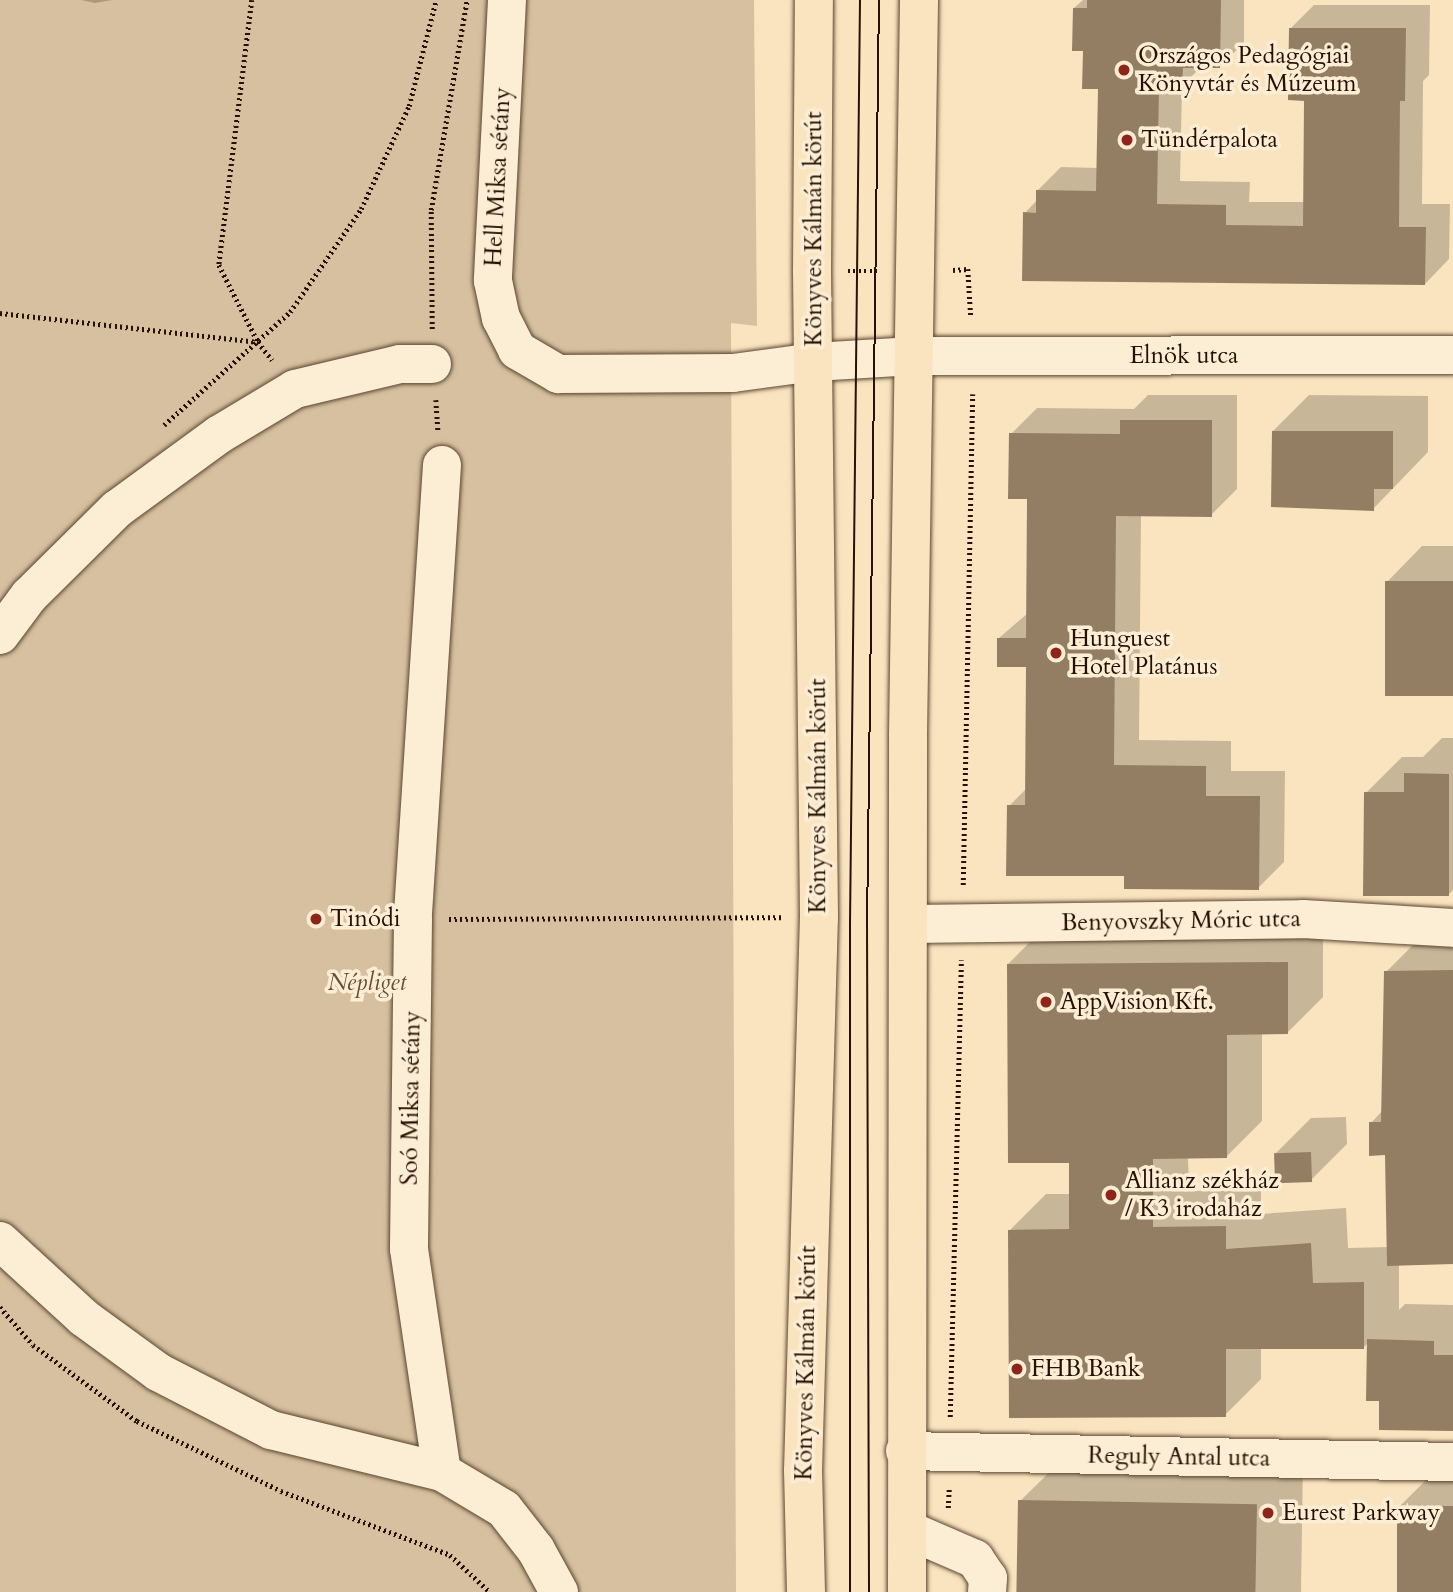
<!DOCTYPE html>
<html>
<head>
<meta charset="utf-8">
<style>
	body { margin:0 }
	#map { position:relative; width:1453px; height:1592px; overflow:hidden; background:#fae4bf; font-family:Cardo,serif }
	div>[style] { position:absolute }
	.green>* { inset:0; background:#d6c09f }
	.shadow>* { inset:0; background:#0003 }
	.building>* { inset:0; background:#947e63; transform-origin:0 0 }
	.path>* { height:4.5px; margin-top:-2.25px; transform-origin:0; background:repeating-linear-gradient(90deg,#261000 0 2px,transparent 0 5.5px) }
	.roads { filter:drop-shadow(0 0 2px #5b4530) drop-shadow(0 0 2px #5b4530) }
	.minor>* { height:38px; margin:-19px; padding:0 19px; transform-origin:19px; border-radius:19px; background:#fcedd5 }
	.major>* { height:38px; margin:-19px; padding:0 19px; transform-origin:19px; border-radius:19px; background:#fae4bf }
	.tram>* { height:2px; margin:-1px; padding:0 1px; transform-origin:1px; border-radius:1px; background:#261000 }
	.dots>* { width:19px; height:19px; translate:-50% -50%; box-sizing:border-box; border:4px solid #fcedd5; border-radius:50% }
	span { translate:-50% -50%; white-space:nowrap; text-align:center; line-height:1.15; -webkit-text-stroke:7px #fcedd5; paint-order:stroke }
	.poi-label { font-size:24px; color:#261000 }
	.left { translate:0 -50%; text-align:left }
	.street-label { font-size:24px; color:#261000 }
	.park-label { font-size:24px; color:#644e38; font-style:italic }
</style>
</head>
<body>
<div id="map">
	<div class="green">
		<div style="clip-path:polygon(0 0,754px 0,757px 326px,731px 323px,736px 1592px,0 1592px)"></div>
	</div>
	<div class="shadow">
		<div style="clip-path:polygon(81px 0,112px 0,95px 3px)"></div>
		<div style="clip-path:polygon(1083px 0,1244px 0,1244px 43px,1219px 67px,1201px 67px,1182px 86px,1180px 181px,1250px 182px,1249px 202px,1305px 202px,1305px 99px,1290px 29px,1314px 5px,1430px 5px,1429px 75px,1423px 81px,1422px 204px,1450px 204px,1449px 259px,1425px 284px,1025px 213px,1037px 200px,1037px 191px,1061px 167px,1098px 168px,1099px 87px,1074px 8px)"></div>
		<div style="clip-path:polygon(1148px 395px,1237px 395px,1237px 489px,1211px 515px,1141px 514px,1139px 740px,1231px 741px,1231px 771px,1285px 771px,1284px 862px,1258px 888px,1125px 874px,1009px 806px,1027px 788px,1028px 666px,999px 638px,1028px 613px,1029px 497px,1011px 434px,1037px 408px,1134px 409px)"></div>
		<div style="clip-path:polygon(1309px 395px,1428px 396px,1428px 452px,1373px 509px,1273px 431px)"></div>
		<div style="clip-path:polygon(1422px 546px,1453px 546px,1453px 694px,1387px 582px)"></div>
		<div style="clip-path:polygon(1442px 738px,1453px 738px,1453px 890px,1448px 895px,1366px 793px,1402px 757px,1423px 757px)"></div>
		<div style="clip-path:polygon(1323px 927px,1323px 997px,1287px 1033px,1262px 1033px,1262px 1121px,1226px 1157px,1188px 1157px,1189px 1191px,1261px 1191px,1261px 1214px,1346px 1208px,1348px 1248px,1389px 1247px,1386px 1154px,1371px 1123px,1383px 1110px,1386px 972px,1422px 936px,1453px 935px,1453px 1263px,1399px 1264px,1399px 1310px,1405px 1304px,1453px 1305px,1453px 1429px,1381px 1400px,1369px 1342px,1363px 1348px,1261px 1348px,1261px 1379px,1225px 1415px,1010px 1230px,1046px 1194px,1071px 1194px,1071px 1162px,1008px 964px,1044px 928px)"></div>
		<div style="clip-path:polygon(1346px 1117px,1347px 1144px,1311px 1180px,1275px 1154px,1311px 1118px)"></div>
		<div style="clip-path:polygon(1067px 1455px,1303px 1458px,1301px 1592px,1019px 1592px,1020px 1501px)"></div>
		<div style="clip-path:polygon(1435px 1471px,1453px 1471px,1453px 1592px,1401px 1592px,1399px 1507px)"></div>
	</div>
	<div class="building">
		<div style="clip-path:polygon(1087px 0,1221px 0,1220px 68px,1183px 68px,1182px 87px,1159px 87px,1157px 204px,1226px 205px,1226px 225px,1303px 226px,1304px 101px,1288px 100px,1289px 28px,1406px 28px,1405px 101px,1400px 101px,1399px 227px,1426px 227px,1425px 285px,1022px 281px,1023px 212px,1036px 213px,1036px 190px,1096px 191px,1098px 89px,1082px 89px,1083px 51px,1072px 51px,1073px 8px,1087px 8px)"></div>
		<div style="clip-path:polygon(1120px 420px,1212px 420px,1212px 517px,1116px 516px,1114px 765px,1206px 766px,1206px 796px,1260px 796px,1259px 890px,1124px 889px,1124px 876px,1006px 876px,1007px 805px,1025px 805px,1026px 667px,997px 667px,997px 638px,1026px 638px,1027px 499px,1008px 499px,1009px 433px,1120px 434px)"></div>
		<div style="clip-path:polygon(1272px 431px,1393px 431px,1393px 489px,1374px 489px,1374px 511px,1271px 507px)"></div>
		<div style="left:1385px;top:581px;width:68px;height:115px"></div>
		<div style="clip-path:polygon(1404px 773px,1449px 774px,1449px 896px,1363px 896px,1364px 792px,1404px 792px)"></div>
		<div style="clip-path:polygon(1288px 962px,1288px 1034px,1227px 1035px,1227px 1158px,1153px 1159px,1153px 1227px,1226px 1226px,1226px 1249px,1311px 1243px,1313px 1283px,1364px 1282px,1364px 1349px,1226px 1349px,1226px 1417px,1009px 1418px,1008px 1230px,1069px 1229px,1069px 1163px,1008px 1163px,1007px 964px)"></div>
		<div style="clip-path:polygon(1453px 970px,1453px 1264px,1387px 1266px,1385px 1155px,1369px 1156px,1369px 1122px,1381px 1122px,1384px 971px)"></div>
		<div style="left:1311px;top:1152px;width:30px;height:37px;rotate:88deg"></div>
		<div style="clip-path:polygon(1367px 1339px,1434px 1341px,1434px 1355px,1453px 1355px,1453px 1431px,1379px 1430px,1379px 1401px,1366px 1401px)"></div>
		<div style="left:1018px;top:1500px;width:239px;height:92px;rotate:1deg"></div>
		<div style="left:1453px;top:1506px;width:86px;height:56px;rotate:90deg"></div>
	</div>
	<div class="path">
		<div style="left:252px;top:0;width:267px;rotate:97.1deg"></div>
		<div style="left:219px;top:265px;width:86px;rotate:63.1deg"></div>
		<div style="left:953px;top:270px;width:15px;rotate:-4deg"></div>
		<div style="left:968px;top:269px;width:49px;rotate:86.5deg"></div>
		<div style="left:848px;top:271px;width:29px"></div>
		<div style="left:0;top:313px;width:260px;rotate:6.4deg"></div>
		<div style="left:258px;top:342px;width:23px;rotate:52deg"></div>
		<div style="left:432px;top:329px;width:119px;rotate:-90.5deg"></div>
		<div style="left:431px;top:210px;width:213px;rotate:-80.3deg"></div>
		<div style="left:436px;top:400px;width:30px;rotate:86deg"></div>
		<div style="left:164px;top:425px;width:169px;rotate:-41.9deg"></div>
		<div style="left:290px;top:312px;width:125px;rotate:-55.4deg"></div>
		<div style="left:361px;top:209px;width:114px;rotate:-65deg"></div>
		<div style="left:409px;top:106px;width:109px;rotate:-75.7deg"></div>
		<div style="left:963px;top:885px;width:491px;rotate:-88.9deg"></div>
		<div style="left:449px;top:919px;width:334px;rotate:-0.3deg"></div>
		<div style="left:0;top:1307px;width:50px;rotate:49deg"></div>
		<div style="left:33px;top:1345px;width:129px;rotate:36.2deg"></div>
		<div style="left:137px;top:1421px;width:160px;rotate:25.9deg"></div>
		<div style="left:281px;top:1491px;width:181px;rotate:20.7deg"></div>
		<div style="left:450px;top:1555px;width:54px;rotate:42.8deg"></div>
		<div style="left:950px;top:1417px;width:457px;rotate:-88.6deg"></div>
		<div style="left:948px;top:1508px;width:19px;rotate:-87deg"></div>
	</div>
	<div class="roads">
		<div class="minor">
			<div style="left:507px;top:0;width:281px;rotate:92.9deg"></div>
			<div style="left:493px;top:281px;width:38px;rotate:78deg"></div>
			<div style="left:501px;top:318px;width:36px;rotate:63deg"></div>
			<div style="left:517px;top:350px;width:48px;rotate:30.3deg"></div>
			<div style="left:558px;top:374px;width:175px;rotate:-0.3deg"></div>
			<div style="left:733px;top:373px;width:82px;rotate:-7.7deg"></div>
			<div style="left:814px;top:362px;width:100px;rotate:-3.4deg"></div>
			<div style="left:914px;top:356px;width:539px;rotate:-0.11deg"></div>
			<div style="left:442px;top:465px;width:455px;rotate:93.7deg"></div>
			<div style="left:413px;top:919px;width:330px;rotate:90.7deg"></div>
			<div style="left:409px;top:1249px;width:225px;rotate:81.6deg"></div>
			<div style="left:442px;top:1472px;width:72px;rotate:30.8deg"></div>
			<div style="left:504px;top:1509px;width:52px;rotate:52deg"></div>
			<div style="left:536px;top:1550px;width:48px;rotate:61.3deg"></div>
			<div style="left:0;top:635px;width:49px;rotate:-53.4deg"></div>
			<div style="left:29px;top:596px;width:124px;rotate:-44.7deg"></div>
			<div style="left:117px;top:509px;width:127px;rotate:-36.1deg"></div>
			<div style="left:220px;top:434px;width:87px;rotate:-31deg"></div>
			<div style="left:295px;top:389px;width:108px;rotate:-13.4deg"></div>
			<div style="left:400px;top:364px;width:32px"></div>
			<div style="left:910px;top:924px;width:393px;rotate:-0.7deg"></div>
			<div style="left:1303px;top:919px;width:150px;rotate:3.4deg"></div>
			<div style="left:0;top:1241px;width:114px;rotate:42.5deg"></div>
			<div style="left:84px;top:1318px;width:92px;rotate:36.1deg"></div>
			<div style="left:158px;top:1372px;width:127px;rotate:27.2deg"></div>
			<div style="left:271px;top:1430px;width:176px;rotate:13.8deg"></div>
			<div style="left:905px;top:1451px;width:548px;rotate:1.15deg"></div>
			<div style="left:908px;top:1530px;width:73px;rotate:23.4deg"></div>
			<div style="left:975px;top:1559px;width:23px;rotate:56deg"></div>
			<div style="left:988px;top:1578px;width:14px;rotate:94deg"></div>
		</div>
		<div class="major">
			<div style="left:806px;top:1592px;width:121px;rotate:-91.4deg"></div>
			<div style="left:803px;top:1471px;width:554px;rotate:-88.35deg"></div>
			<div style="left:819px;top:917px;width:645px;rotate:-90.62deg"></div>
			<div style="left:812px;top:272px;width:272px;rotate:-89.6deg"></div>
			<div style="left:907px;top:1592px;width:857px;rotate:-89.93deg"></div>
			<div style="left:908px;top:735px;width:735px;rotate:-89.14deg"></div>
		</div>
	</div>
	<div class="tram">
		<div style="left:850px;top:1592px;width:668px;rotate:-90deg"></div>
		<div style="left:850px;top:924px;width:924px;rotate:-89.38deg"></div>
		<div style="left:869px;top:1592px;width:666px;rotate:-90.17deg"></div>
		<div style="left:867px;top:926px;width:926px;rotate:-89.26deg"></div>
	</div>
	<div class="dots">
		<div style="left:1124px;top:70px;background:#8f2418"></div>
		<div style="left:1127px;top:140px;background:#8f2418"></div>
		<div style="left:1056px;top:653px;background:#8f2418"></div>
		<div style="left:316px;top:919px;background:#8f2418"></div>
		<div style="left:1046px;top:1002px;background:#8f2418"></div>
		<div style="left:1111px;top:1195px;background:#8f2418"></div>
		<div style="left:1017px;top:1369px;background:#8f2418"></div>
		<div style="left:1268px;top:1513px;background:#8f2418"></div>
	</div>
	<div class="poi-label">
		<span class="left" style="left:1138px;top:70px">Országos Pedagógiai<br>Könyvtár és Múzeum</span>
		<span class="left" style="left:1141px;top:140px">Tündérpalota</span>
		<span class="left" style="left:1070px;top:653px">Hunguest<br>Hotel Platánus</span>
		<span class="left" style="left:330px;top:919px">Tinódi</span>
		<span class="left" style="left:1060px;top:1002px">AppVision Kft.</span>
		<span class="left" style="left:1125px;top:1195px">Allianz székház<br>/ K3 irodaház</span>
		<span class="left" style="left:1031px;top:1369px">FHB Bank</span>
		<span class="left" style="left:1282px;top:1513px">Eurest Parkway</span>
	</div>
	<div class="street-label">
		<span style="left:498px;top:177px;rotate:-87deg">Hell Miksa sétány</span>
		<span style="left:814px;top:229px;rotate:-90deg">Könyves Kálmán körút</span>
		<span style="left:1184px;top:356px">Elnök utca</span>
		<span style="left:818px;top:796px;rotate:-90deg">Könyves Kálmán körút</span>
		<span style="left:1181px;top:921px;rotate:-1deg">Benyovszky Móric utca</span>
		<span style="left:411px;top:1098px;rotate:-89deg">Soó Miksa sétány</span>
		<span style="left:806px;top:1363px;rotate:-89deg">Könyves Kálmán körút</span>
		<span style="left:1179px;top:1457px;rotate:1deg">Reguly Antal utca</span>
	</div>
	<div class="park-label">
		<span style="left:367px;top:983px">Népliget</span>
	</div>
</div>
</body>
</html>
